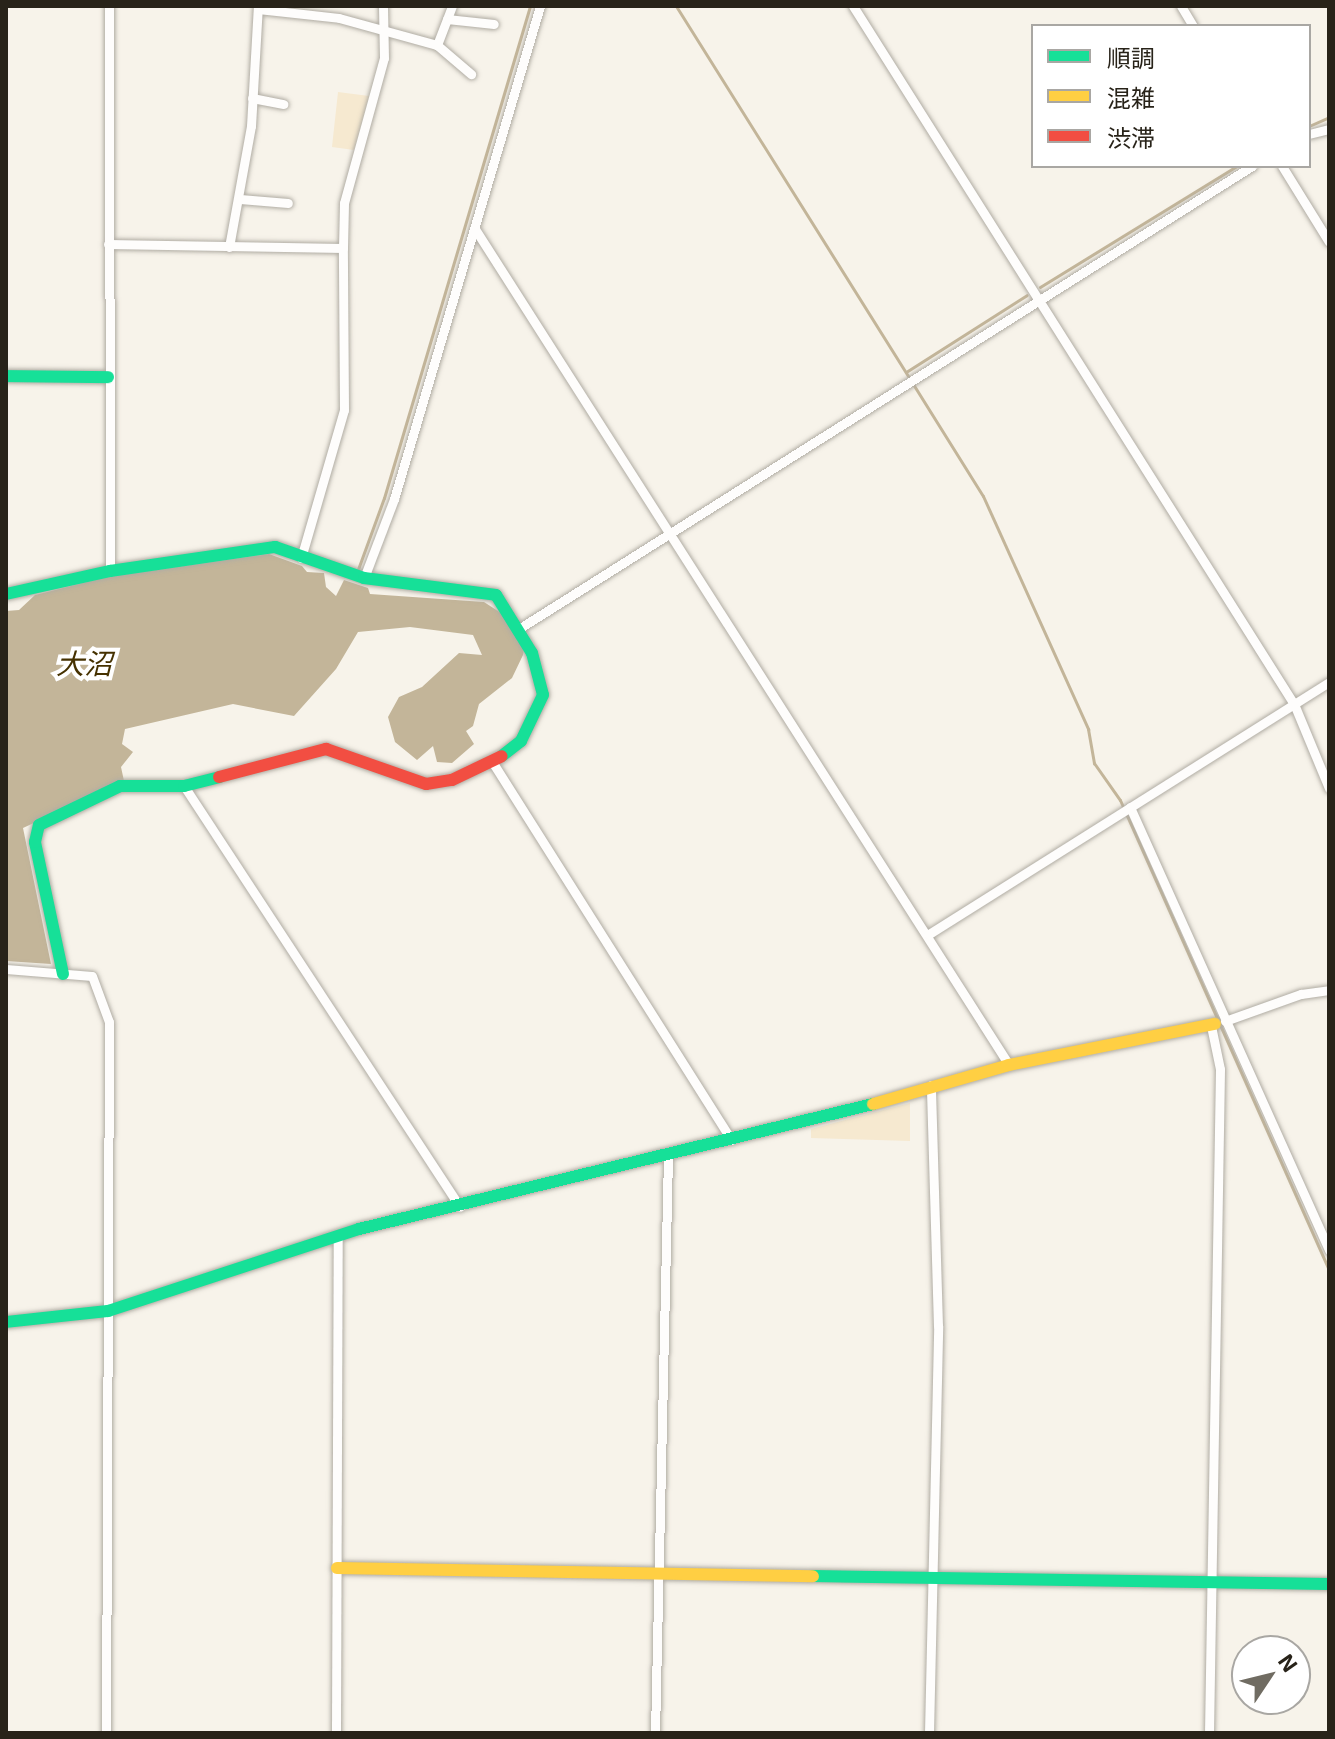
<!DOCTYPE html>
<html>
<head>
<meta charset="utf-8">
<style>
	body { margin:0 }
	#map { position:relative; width:1335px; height:1739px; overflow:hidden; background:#f7f3ea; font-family:"Exo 2","Noto Sans JP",sans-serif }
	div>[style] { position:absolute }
	.green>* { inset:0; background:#f6e9d0 }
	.water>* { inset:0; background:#c3b599 }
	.stream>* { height:3px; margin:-1.5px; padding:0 1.5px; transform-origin:1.5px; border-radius:1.5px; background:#c3b599 }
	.roads { filter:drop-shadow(0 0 2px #b0aca3) drop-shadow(0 0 2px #b0aca3) }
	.street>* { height:9px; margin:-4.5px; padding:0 4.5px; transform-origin:4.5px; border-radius:4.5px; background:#fefdfc }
	.fast>* { height:12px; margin:-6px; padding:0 6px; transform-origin:6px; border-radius:6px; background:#16e098 }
	.slow>* { height:12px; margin:-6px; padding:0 6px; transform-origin:6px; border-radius:6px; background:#ffcf43 }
	.jam>* { height:12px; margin:-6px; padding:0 6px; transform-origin:6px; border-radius:6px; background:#f24e42 }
	span { translate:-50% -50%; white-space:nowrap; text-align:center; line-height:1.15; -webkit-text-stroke:8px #fff; paint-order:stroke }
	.water-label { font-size:28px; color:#453100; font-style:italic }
	.frame { position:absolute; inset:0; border:8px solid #282319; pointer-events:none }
	.legend { position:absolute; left:1031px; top:24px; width:280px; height:144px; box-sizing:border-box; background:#fff; border:2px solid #a9a7a3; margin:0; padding:10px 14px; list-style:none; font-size:24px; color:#282319 }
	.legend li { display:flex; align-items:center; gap:16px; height:40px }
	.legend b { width:40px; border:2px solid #a9a7a3 }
	.north { position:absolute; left:1231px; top:1635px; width:80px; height:80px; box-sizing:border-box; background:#fff; border:2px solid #a9a7a3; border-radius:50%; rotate:55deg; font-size:22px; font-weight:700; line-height:32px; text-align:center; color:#282319 }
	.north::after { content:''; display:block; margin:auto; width:28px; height:36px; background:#706c62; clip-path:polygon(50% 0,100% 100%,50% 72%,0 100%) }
</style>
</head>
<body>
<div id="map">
	<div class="green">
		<div style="clip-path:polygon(338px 92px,369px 96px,354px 150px,332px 147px)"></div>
		<div style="clip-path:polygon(910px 1103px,910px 1141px,811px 1138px,811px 1129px)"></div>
	</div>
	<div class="water">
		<div style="clip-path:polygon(269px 554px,302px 566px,307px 572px,324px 573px,326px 587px,336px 596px,344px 580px,368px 588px,370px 594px,484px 602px,501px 613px,524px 649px,523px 655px,512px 678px,479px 704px,473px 726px,466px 731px,474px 744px,452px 763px,437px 762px,433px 746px,417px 760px,395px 742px,388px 717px,399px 697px,422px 687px,459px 653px,482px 655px,473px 635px,410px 627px,358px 632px,336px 669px,294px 716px,233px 704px,125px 729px,122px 744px,133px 752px,121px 767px,124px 781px,23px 828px,51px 964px,6px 961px,6px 611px,19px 610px,35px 595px,107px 577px)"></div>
	</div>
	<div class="stream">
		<div style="left:676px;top:6px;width:437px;rotate:57.9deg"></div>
		<div style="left:1309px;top:126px;width:22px;rotate:-24deg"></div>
		<div style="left:1040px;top:287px;width:231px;rotate:-31.6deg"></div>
		<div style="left:906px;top:372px;width:143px;rotate:-32.5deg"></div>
		<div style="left:913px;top:384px;width:132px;rotate:58deg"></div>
		<div style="left:983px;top:496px;width:256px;rotate:65.7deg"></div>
		<div style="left:1088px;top:729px;width:35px;rotate:80deg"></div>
		<div style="left:1094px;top:763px;width:45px;rotate:54.9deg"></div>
		<div style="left:1120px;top:800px;width:514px;rotate:66.03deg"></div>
		<div style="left:357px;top:572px;width:79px;rotate:-70deg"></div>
		<div style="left:384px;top:498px;width:513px;rotate:-73.47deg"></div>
	</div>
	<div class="roads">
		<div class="street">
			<div style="left:109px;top:6px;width:565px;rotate:89.9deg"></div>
			<div style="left:452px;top:6px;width:42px;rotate:111deg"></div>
			<div style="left:437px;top:45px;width:45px;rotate:40.5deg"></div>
			<div style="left:853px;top:6px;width:826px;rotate:57.72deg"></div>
			<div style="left:1294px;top:704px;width:91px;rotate:67.4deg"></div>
			<div style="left:1181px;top:6px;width:23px;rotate:59deg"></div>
			<div style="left:258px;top:9px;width:81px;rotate:6.3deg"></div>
			<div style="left:339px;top:18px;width:102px;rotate:15.4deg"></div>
			<div style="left:447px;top:19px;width:47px;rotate:6.1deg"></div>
			<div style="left:252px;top:98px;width:32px;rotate:11deg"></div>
			<div style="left:1309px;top:134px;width:21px;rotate:-14deg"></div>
			<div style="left:1282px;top:166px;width:89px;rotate:58.3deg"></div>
			<div style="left:240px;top:199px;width:48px;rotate:4.8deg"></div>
			<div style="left:475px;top:229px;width:992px;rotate:57.43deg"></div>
			<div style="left:108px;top:244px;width:235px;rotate:1deg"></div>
			<div style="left:343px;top:248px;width:45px;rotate:-88.7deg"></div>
			<div style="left:344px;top:203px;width:150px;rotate:-74.6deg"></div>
			<div style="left:384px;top:58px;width:52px;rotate:-91.1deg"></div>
			<div style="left:229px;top:247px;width:123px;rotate:-79.7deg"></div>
			<div style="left:251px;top:126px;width:120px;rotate:-86.7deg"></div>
			<div style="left:301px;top:558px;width:154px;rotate:-73.8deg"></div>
			<div style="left:344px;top:410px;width:162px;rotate:-90.4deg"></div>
			<div style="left:364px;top:578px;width:85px;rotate:-69.2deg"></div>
			<div style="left:394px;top:499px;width:514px;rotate:-73.5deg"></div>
			<div style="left:520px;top:628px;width:866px;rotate:-32.26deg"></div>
			<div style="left:493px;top:763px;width:446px;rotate:57.7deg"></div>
			<div style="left:184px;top:786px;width:503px;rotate:56.75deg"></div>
			<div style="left:1130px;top:807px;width:486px;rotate:65.8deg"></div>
			<div style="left:929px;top:934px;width:473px;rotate:-32.2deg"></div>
			<div style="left:6px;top:969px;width:86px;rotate:4.7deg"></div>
			<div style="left:92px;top:976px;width:49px;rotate:69.7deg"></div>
			<div style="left:109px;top:1022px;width:711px;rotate:90.24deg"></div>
			<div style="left:1225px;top:1021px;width:81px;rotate:-19.6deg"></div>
			<div style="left:1301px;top:994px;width:28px;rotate:-8deg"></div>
			<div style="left:336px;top:1733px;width:497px;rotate:-89.8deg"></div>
			<div style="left:655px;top:1733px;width:577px;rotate:-88.71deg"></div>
			<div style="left:929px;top:1733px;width:407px;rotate:-88.7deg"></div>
			<div style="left:938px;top:1326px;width:241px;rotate:-91.7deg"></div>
			<div style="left:1209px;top:1733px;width:664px;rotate:-89.05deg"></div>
			<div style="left:1220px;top:1069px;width:44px;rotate:-101.8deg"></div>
		</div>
		<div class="fast">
			<div style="left:6px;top:376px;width:102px;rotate:0.6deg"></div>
			<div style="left:6px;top:594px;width:107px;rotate:-12.5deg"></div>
			<div style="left:110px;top:571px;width:167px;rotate:-8.3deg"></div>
			<div style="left:275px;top:547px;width:94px;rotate:19.2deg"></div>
			<div style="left:364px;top:578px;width:133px;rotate:7.3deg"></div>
			<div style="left:496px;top:595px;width:68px;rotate:58.2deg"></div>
			<div style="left:532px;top:653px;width:43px;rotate:75.3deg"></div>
			<div style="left:543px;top:695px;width:51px;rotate:115.6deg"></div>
			<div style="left:521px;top:741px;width:24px;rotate:142deg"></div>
			<div style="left:63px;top:974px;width:135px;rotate:-102deg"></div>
			<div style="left:35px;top:842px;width:17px;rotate:-77deg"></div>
			<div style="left:39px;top:825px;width:90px;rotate:-25.7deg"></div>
			<div style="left:120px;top:786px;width:64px"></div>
			<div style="left:184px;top:786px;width:36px;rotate:-14deg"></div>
			<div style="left:6px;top:1322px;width:103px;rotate:-6.2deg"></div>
			<div style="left:108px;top:1311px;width:264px;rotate:-18.1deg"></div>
			<div style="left:359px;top:1229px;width:529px;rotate:-13.67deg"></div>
			<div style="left:813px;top:1576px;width:516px;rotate:0.89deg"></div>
		</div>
		<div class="slow">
			<div style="left:873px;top:1104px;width:141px;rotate:-16deg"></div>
			<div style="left:1009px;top:1065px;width:210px;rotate:-11.3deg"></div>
			<div style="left:337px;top:1568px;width:476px;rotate:1deg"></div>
		</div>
		<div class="jam">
			<div style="left:219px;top:777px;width:111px;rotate:-14.7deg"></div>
			<div style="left:326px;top:749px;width:106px;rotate:19.3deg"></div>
			<div style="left:426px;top:784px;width:26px;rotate:-9deg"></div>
			<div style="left:452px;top:780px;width:55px;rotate:-25.6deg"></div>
		</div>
	</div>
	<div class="water-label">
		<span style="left:84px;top:663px">大沼</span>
	</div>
	<div class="frame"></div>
	<ul class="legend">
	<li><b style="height:10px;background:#16e098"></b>順調</li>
	<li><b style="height:10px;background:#ffcf43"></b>混雑</li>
	<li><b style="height:10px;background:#f24e42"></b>渋滞</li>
	</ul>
	<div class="north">N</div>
</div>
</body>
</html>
